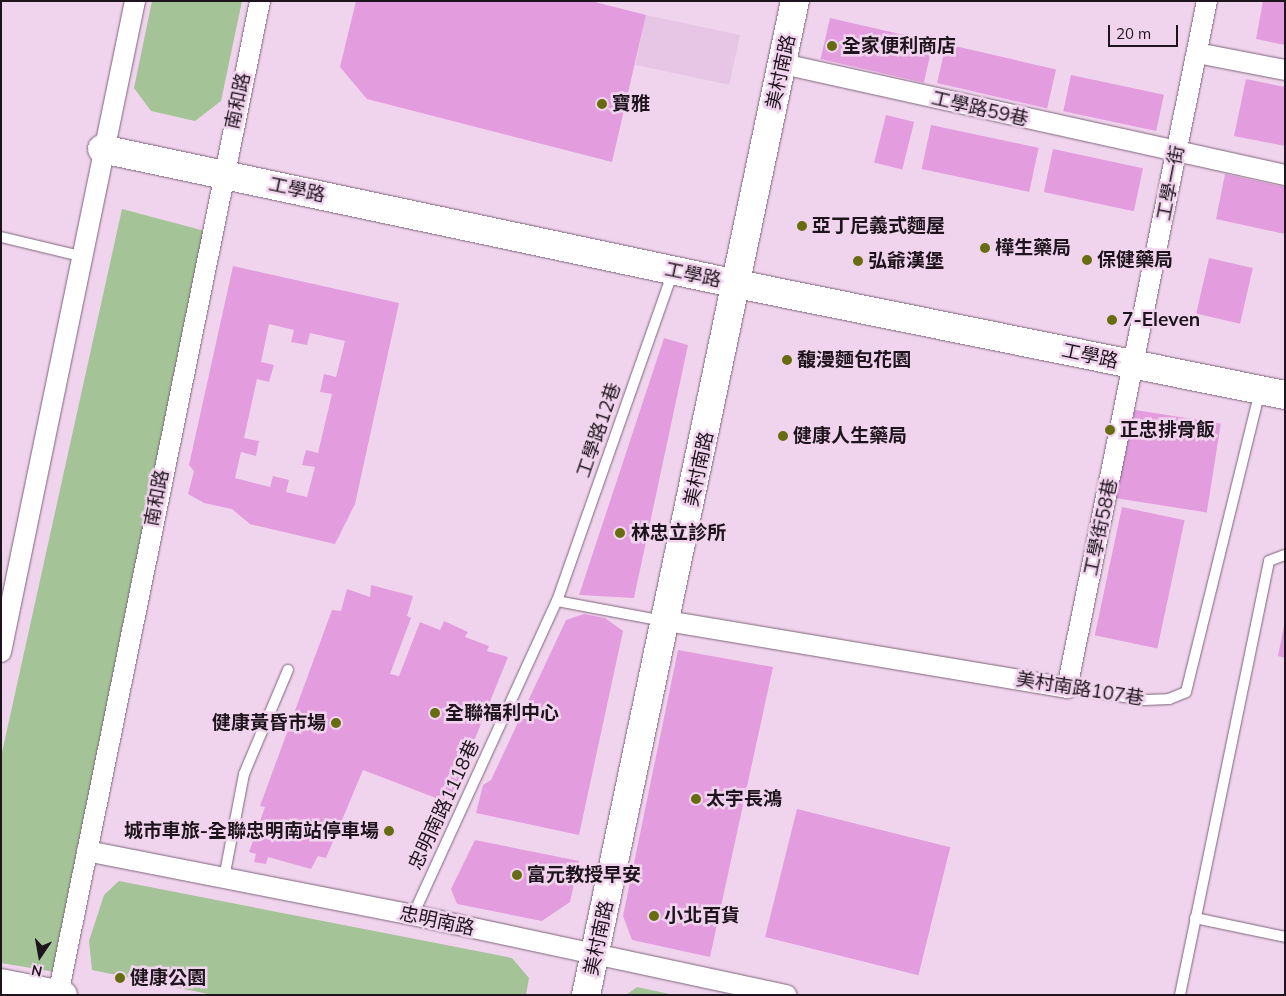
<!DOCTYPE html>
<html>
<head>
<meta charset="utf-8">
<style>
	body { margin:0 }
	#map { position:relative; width:1286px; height:996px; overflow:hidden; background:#f0d4ed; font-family:Mulish,"Noto Sans TC",sans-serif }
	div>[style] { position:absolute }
	.built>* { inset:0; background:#e7c5e4; transform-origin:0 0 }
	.green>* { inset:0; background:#a4c497 }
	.building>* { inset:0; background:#e39dde; transform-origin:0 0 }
	.roads { filter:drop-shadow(0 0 1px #7d647b) drop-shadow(0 0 1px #7d647b) }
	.lane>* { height:10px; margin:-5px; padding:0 5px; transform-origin:5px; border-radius:5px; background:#fff }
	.street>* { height:20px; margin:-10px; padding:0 10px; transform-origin:10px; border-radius:10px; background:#fff }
	.secondary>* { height:28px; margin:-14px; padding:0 14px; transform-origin:14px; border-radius:14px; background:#fff }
	.dots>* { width:14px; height:14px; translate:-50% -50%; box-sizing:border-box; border:2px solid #f0d4ed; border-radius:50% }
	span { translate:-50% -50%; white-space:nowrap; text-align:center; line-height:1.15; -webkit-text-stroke:5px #f0d4ed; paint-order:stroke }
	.poi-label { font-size:19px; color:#1e141d; font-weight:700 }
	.left { translate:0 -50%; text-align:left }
	.right { translate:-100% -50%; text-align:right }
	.street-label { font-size:19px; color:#1e141d }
	.frame { position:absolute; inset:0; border:2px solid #1e141d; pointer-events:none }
	.north { position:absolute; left:15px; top:931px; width:50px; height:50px; -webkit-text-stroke:4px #f0d4ed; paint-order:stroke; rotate:192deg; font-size:14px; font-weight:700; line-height:20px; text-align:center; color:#1e141d }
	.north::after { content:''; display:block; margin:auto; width:18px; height:22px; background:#1e141d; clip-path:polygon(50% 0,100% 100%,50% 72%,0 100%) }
	.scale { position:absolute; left:1108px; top:25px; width:70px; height:22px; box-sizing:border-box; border:2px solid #1e141d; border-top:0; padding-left:6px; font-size:15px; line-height:18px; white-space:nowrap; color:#1e141d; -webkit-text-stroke:4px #f0d4ed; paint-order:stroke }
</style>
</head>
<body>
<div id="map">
	<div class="built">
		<div style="left:646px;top:15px;width:96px;height:51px;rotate:12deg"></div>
	</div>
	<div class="green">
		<div style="clip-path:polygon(152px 1px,242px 1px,221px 101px,195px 121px,151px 111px,134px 88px)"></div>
		<div style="clip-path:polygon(122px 209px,220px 235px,55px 972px,1px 963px,1px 757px)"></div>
		<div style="clip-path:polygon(119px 881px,512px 958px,529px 978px,526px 995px,213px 995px,92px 970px,89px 941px,104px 895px)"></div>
		<div style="clip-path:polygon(637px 987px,674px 995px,626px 995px)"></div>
	</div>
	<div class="building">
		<div style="clip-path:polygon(356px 1px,591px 1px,646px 15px,612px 162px,367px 99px,340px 67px)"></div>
		<div style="clip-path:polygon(1263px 1px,1285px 1px,1285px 45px,1256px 39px)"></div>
		<div style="left:830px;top:18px;width:106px;height:42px;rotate:13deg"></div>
		<div style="left:946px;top:44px;width:113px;height:40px;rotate:13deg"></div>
		<div style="left:1071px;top:75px;width:95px;height:37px;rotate:12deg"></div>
		<div style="clip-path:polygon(1246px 79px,1285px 87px,1285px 146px,1234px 136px)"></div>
		<div style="left:886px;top:115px;width:29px;height:49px;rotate:14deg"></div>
		<div style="left:931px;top:125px;width:110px;height:45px;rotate:12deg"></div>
		<div style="left:1053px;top:149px;width:92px;height:44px;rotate:12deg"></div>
		<div style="clip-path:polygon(1225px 174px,1285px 187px,1285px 234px,1216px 219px)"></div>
		<div style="left:1209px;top:258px;width:45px;height:57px;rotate:13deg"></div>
		<div style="clip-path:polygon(evenodd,233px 266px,399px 303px,355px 504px,335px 544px,250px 524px,232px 509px,204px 503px,188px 494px,194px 471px,189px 465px,233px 266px,269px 324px,294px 330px,291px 342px,307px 345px,310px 333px,345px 341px,336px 377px,324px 374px,320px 392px,332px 394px,318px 453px,306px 450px,302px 465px,315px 467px,307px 497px,286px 492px,289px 480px,273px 476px,270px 487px,235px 478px,241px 452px,256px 456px,259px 441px,244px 438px,257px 379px,269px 382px,274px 365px,261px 362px,269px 324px)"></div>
		<div style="clip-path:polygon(664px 338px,688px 345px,634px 598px,579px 595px)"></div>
		<div style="left:1129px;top:409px;width:93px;height:90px;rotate:9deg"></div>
		<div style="left:1122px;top:507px;width:64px;height:131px;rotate:12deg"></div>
		<div style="clip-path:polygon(371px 585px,413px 596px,407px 616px,411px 618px,390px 674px,399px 676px,420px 622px,440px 630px,444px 621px,468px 632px,465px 637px,489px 646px,487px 651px,508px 657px,449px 803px,363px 770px,326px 858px,318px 856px,311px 869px,268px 857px,266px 864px,254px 862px,256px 854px,249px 852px,265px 807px,260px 806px,332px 610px,341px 611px,347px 589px,370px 597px)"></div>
		<div style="clip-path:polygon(584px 614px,605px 618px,623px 631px,579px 835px,476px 813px,483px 785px,491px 780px,566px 620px)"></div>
		<div style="clip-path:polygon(1284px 626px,1285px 626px,1285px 658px,1278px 656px)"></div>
		<div style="clip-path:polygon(678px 650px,773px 667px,710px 957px,632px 940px,623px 916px)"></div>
		<div style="left:797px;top:809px;width:158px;height:132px;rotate:14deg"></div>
		<div style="clip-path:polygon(475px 840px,579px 861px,570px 902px,542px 921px,457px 904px,451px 889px)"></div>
	</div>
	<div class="roads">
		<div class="lane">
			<div style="left:1px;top:237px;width:81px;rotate:13.5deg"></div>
			<div style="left:557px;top:601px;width:109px;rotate:10.6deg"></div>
			<div style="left:1067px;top:688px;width:78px;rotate:8.9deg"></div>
			<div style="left:1144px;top:700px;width:25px;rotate:-2deg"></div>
			<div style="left:1169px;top:699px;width:18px;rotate:-22deg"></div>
			<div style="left:1186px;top:692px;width:310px;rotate:-76.2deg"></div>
			<div style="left:224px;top:878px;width:106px;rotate:-79.1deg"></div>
			<div style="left:244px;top:774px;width:113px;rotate:-67.1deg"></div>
			<div style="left:413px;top:915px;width:345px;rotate:-65.4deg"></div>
			<div style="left:557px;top:601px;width:350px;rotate:-70.6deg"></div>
			<div style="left:1195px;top:918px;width:92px;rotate:11.9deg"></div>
			<div style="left:1180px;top:995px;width:443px;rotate:-78.4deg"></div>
			<div style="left:1269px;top:561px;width:17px;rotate:-21deg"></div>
		</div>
		<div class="street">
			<div style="left:1197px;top:53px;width:90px;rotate:10.9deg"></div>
			<div style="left:783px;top:64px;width:514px;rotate:12.47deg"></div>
			<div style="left:667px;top:621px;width:406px;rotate:9.5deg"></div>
			<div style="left:1067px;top:688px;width:701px;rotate:-78.48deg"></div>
			<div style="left:1px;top:652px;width:665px;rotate:-78.37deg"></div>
			<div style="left:87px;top:851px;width:332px;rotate:11.1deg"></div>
			<div style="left:413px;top:915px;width:382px;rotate:12.1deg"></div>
			<div style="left:58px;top:995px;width:1014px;rotate:-78.51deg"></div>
		</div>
		<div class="secondary">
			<div style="left:102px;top:149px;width:649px;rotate:12deg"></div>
			<div style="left:737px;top:284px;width:559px;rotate:11.45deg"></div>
			<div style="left:1px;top:983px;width:63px;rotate:11deg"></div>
			<div style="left:586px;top:995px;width:1016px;rotate:-78.13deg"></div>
		</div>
	</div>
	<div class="dots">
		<div style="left:832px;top:46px;background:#666c0f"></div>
		<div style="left:602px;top:104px;background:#666c0f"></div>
		<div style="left:802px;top:226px;background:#666c0f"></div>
		<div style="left:985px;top:248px;background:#666c0f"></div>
		<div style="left:1087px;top:260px;background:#666c0f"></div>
		<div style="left:858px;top:261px;background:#666c0f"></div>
		<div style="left:1112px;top:320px;background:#666c0f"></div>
		<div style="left:787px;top:360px;background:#666c0f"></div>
		<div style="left:1110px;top:430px;background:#666c0f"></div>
		<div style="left:783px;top:436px;background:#666c0f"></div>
		<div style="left:620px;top:533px;background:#666c0f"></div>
		<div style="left:435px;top:713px;background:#666c0f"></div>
		<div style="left:336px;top:723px;background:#666c0f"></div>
		<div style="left:696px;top:799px;background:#666c0f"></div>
		<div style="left:389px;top:831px;background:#666c0f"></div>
		<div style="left:517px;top:875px;background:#666c0f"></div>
		<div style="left:654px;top:916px;background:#666c0f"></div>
		<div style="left:120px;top:978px;background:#666c0f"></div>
	</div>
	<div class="poi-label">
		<span class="left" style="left:842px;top:46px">全家便利商店</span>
		<span class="left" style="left:612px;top:104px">寶雅</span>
		<span class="left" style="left:812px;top:226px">亞丁尼義式麵屋</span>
		<span class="left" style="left:995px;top:248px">樺生藥局</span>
		<span class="left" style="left:1097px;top:260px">保健藥局</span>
		<span class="left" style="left:868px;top:261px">弘爺漢堡</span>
		<span class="left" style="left:1122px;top:320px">7-Eleven</span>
		<span class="left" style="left:797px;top:360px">馥漫麵包花園</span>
		<span class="left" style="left:1120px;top:430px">正忠排骨飯</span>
		<span class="left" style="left:793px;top:436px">健康人生藥局</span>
		<span class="left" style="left:631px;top:533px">林忠立診所</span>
		<span class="left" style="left:445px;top:713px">全聯福利中心</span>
		<span class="right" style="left:326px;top:723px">健康黃昏市場</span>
		<span class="left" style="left:706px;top:799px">太宇長鴻</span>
		<span class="right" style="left:379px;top:831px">城市車旅-全聯忠明南站停車場</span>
		<span class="left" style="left:527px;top:875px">富元教授早安</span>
		<span class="left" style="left:664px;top:916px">小北百貨</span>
		<span class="left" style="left:130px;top:978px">健康公園</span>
	</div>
	<div class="street-label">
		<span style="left:781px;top:72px;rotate:-78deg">美村南路</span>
		<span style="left:238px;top:101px;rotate:-78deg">南和路</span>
		<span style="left:980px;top:109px;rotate:13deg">工學路59巷</span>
		<span style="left:1171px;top:183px;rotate:-79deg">工學一街</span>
		<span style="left:297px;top:190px;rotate:12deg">工學路</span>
		<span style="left:693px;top:275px;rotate:12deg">工學路</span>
		<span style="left:1090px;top:356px;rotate:12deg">工學路</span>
		<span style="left:599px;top:430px;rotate:-71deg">工學路12巷</span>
		<span style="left:699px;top:469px;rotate:-78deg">美村南路</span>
		<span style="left:157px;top:498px;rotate:-79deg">南和路</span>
		<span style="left:1101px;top:527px;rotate:-78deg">工學街58巷</span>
		<span style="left:1080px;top:689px;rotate:9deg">美村南路107巷</span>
		<span style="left:444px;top:805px;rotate:-65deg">忠明南路1118巷</span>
		<span style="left:437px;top:921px;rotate:12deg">忠明南路</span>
		<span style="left:599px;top:938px;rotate:-78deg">美村南路</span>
	</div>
	<div class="frame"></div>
	<div class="north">N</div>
	<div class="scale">20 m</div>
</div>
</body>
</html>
